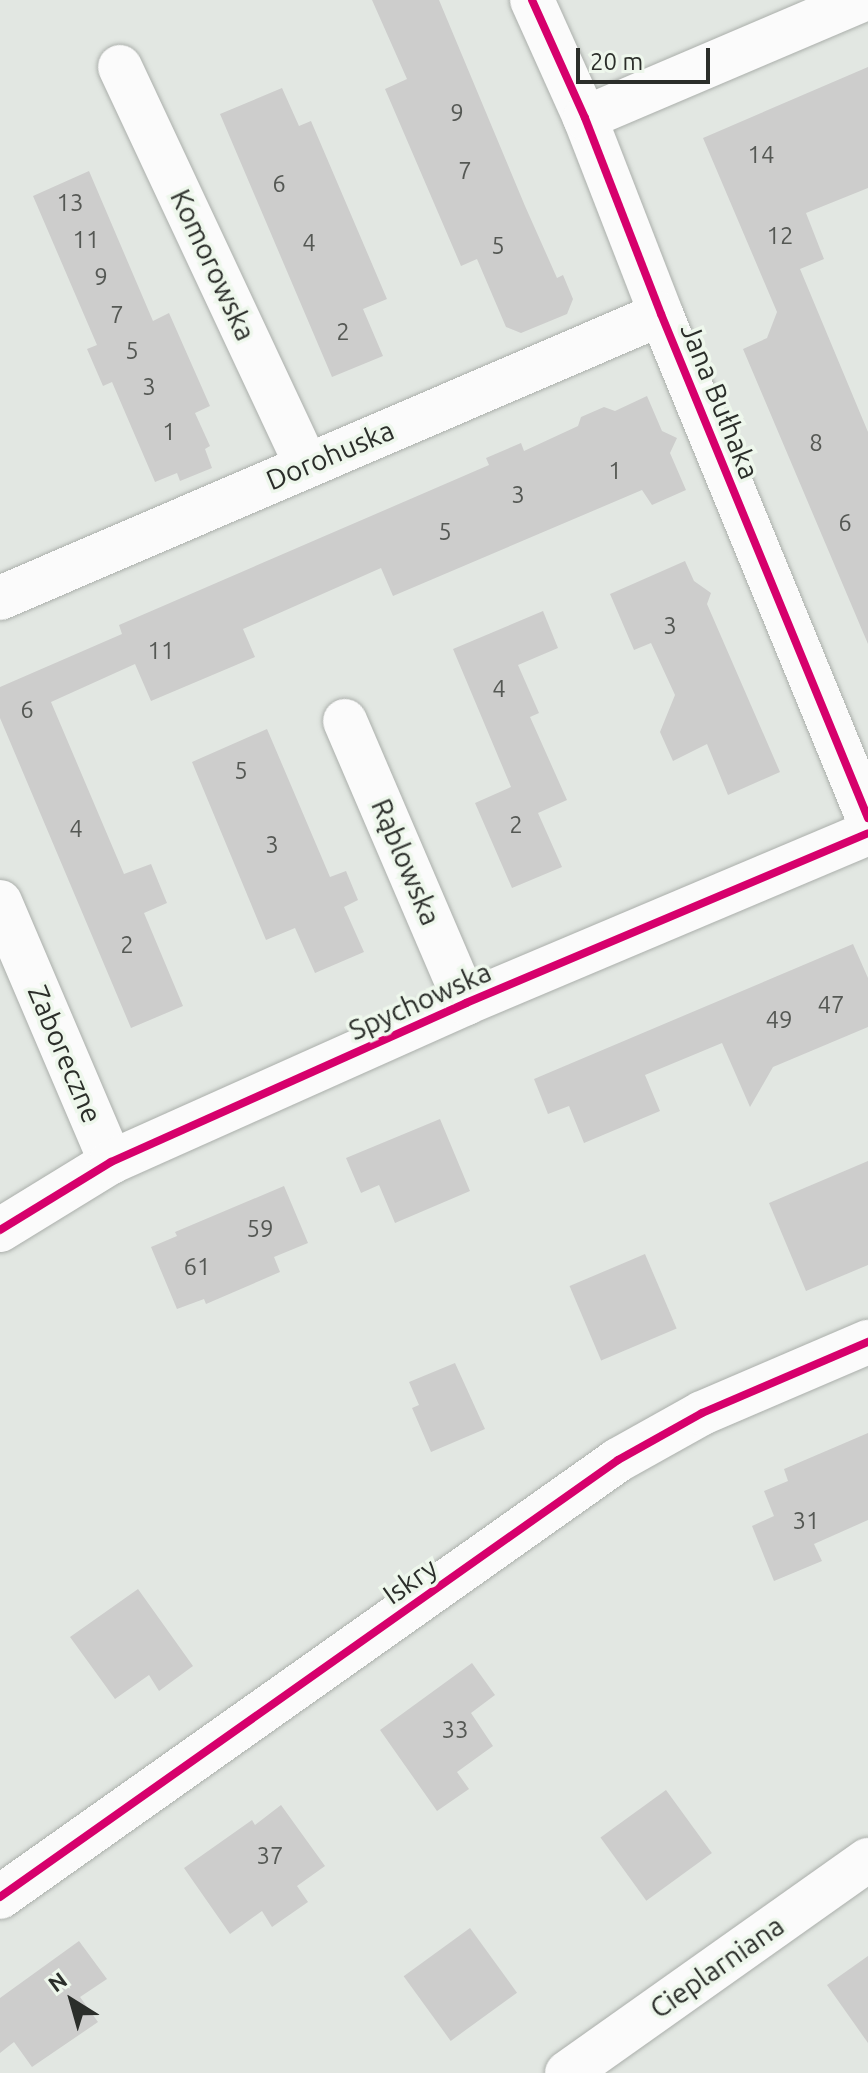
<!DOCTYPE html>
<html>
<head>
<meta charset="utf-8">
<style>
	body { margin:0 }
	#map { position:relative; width:868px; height:2073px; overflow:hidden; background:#e2e7e2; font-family:Ubuntu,sans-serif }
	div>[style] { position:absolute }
	.building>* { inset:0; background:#cdcdcc; transform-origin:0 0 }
	.roads { filter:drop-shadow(0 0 2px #abafab) drop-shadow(0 0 2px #abafab) }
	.minor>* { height:44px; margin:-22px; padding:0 22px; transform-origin:22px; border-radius:22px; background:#fbfbfb }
	.cycleway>* { height:8px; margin:-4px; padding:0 4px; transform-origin:4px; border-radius:4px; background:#d6006c }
	span { translate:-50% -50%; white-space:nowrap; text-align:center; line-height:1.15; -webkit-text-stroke:7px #eef7ec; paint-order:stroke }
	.number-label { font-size:24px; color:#555854 }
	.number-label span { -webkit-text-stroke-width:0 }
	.street-label { font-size:28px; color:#2b2e2a }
	.north { position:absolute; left:32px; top:1961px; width:80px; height:80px; -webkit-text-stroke:6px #eef7ec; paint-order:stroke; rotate:323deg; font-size:22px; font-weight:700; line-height:32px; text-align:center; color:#2b2e2a }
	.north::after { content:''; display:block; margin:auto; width:28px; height:36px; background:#2b2e2a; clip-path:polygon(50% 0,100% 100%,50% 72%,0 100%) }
	.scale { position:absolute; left:576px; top:48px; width:134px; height:36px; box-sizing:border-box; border:4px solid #2b2e2a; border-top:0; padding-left:10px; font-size:24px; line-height:28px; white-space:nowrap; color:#2b2e2a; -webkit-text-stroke:6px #eef7ec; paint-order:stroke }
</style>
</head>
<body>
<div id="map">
	<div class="building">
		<div style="clip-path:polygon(372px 0,439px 0,525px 206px,557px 278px,563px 275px,573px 299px,567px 314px,521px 333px,506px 327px,477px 259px,461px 266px,385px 89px,407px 79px)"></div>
		<div style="clip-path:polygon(868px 67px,868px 188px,806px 213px,824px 259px,800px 269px,868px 432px,868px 644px,743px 349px,767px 338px,777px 312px,703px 138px)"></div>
		<div style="clip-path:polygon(282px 88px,299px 126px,311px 121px,387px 299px,363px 309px,383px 356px,332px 377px,220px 114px)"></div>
		<div style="clip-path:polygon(89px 171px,153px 321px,169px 313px,210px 406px,195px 413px,210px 446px,205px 449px,212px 468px,180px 481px,177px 473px,155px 482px,112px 382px,103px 386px,87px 349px,97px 345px,33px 196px)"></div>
		<div style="clip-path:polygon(647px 396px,662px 431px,677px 438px,670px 453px,686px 490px,652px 505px,642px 490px,393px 596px,381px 568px,243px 629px,255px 657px,151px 701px,135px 664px,51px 702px,124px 874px,151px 864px,167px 903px,144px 913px,183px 1006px,131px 1028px,0 718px,0 687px,122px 634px,119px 625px,489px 465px,486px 458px,521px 443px,524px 451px,578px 426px,581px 417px,604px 407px,615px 411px)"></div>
		<div style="clip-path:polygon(685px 561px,694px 581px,711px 593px,707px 604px,780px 772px,728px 795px,707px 744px,673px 761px,660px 732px,675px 695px,651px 643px,634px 650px,610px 594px)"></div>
		<div style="clip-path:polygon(543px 611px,558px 648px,518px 665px,539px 713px,530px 717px,567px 800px,538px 813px,562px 867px,512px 888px,475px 803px,511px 787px,453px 649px)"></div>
		<div style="clip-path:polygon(267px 729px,330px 877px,346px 871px,358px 900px,344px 907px,364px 952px,315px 973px,295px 928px,266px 940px,192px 762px)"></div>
		<div style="clip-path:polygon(853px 944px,868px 978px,868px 1027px,773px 1067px,750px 1107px,722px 1043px,645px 1075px,660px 1111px,584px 1143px,569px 1106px,548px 1114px,534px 1079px)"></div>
		<div style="clip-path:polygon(440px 1119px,470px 1191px,395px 1223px,379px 1185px,361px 1193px,346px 1158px)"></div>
		<div style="clip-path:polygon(868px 1161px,868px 1265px,806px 1291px,769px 1203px)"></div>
		<div style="clip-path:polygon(284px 1186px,308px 1243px,274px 1257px,280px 1272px,206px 1304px,204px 1299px,177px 1309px,151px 1247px,177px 1236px,175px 1232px)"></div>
		<div style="left:645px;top:1254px;width:81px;height:82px;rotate:67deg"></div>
		<div style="clip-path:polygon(455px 1363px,485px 1429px,431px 1452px,412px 1408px,419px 1405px,409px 1382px)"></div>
		<div style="clip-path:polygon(868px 1433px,868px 1520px,814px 1544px,822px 1561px,774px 1581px,752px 1526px,774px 1516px,764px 1491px,788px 1481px,784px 1469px)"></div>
		<div style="clip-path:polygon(138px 1589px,193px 1666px,159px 1691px,149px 1675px,115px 1699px,70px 1637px)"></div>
		<div style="clip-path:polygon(472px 1663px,495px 1695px,471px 1713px,493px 1746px,457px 1772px,469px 1789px,437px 1811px,380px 1730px)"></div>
		<div style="left:666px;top:1790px;width:78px;height:81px;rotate:54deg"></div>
		<div style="clip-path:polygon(281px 1805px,325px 1866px,297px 1886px,308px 1902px,272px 1927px,262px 1911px,230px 1934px,184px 1868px,252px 1820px,255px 1825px)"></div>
		<div style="left:470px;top:1928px;width:80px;height:82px;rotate:54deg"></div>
		<div style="clip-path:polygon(79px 1941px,107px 1979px,80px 1997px,98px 2022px,32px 2067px,14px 2042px,0 2053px,0 1998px)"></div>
		<div style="clip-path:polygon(868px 1956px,868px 2043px,827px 1985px)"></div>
	</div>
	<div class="roads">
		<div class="minor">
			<div style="left:532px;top:0;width:129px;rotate:65.8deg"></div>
			<div style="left:585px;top:118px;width:210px;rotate:68.8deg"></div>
			<div style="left:661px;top:314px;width:545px;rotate:67.67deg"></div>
			<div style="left:120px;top:67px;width:438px;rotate:64.9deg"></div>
			<div style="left:585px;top:118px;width:301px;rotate:-23.1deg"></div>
			<div style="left:0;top:598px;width:719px;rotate:-23.25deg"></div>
			<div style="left:345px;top:721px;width:307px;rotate:66.8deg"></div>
			<div style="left:0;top:902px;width:283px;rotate:66.9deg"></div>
			<div style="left:0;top:1230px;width:130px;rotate:-31.5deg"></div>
			<div style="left:111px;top:1162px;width:389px;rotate:-24.1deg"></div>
			<div style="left:466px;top:1003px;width:436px;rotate:-22.9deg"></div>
			<div style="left:0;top:1897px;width:757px;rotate:-35.26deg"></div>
			<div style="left:618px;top:1460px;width:96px;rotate:-29.2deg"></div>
			<div style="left:702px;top:1413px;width:181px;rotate:-23.2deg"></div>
			<div style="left:567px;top:2073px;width:369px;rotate:-35.3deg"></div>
		</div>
	</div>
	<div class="cycleway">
		<div style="left:532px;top:0;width:129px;rotate:65.8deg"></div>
		<div style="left:585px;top:118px;width:210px;rotate:68.8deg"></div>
		<div style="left:661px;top:314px;width:545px;rotate:67.67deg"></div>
		<div style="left:0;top:1230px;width:130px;rotate:-31.5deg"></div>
		<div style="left:111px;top:1162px;width:389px;rotate:-24.1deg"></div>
		<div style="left:466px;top:1003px;width:436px;rotate:-22.9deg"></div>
		<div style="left:0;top:1897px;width:757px;rotate:-35.26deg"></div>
		<div style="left:618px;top:1460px;width:96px;rotate:-29.2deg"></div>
		<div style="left:702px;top:1413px;width:181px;rotate:-23.2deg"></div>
	</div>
	<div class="number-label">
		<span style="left:457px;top:113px">9</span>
		<span style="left:761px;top:155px">14</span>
		<span style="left:465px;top:171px">7</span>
		<span style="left:279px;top:184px">6</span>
		<span style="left:70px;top:203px">13</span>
		<span style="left:780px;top:236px">12</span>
		<span style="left:86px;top:240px">11</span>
		<span style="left:309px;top:243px">4</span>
		<span style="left:498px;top:246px">5</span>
		<span style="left:101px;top:277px">9</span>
		<span style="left:117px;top:315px">7</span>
		<span style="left:343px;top:332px">2</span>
		<span style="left:132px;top:351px">5</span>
		<span style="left:149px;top:387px">3</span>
		<span style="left:169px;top:432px">1</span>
		<span style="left:816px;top:443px">8</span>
		<span style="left:615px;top:471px">1</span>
		<span style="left:518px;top:495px">3</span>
		<span style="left:845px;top:523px">6</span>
		<span style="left:445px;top:532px">5</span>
		<span style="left:670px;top:626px">3</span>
		<span style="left:161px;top:651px">11</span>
		<span style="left:499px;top:689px">4</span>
		<span style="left:27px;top:710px">6</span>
		<span style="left:241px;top:771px">5</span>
		<span style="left:516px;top:825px">2</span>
		<span style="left:76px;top:829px">4</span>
		<span style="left:272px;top:845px">3</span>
		<span style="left:127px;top:945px">2</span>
		<span style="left:831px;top:1005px">47</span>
		<span style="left:779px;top:1020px">49</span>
		<span style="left:260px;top:1229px">59</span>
		<span style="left:197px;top:1267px">61</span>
		<span style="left:806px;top:1521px">31</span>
		<span style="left:455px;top:1730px">33</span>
		<span style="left:270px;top:1856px">37</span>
	</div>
	<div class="street-label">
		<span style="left:213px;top:265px;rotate:65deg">Komorowska</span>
		<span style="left:720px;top:401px;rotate:68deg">Jana Bułhaka</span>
		<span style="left:330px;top:455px;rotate:-23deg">Dorohuska</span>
		<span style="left:406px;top:862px;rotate:67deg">Rąblowska</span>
		<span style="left:420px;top:1001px;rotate:-24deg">Spychowska</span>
		<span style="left:65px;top:1054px;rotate:67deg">Zaboreczne</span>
		<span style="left:410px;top:1581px;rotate:-35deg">Iskry</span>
		<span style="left:717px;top:1967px;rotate:-35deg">Cieplarniana</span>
	</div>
	<div class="north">N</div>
	<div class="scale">20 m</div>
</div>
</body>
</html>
